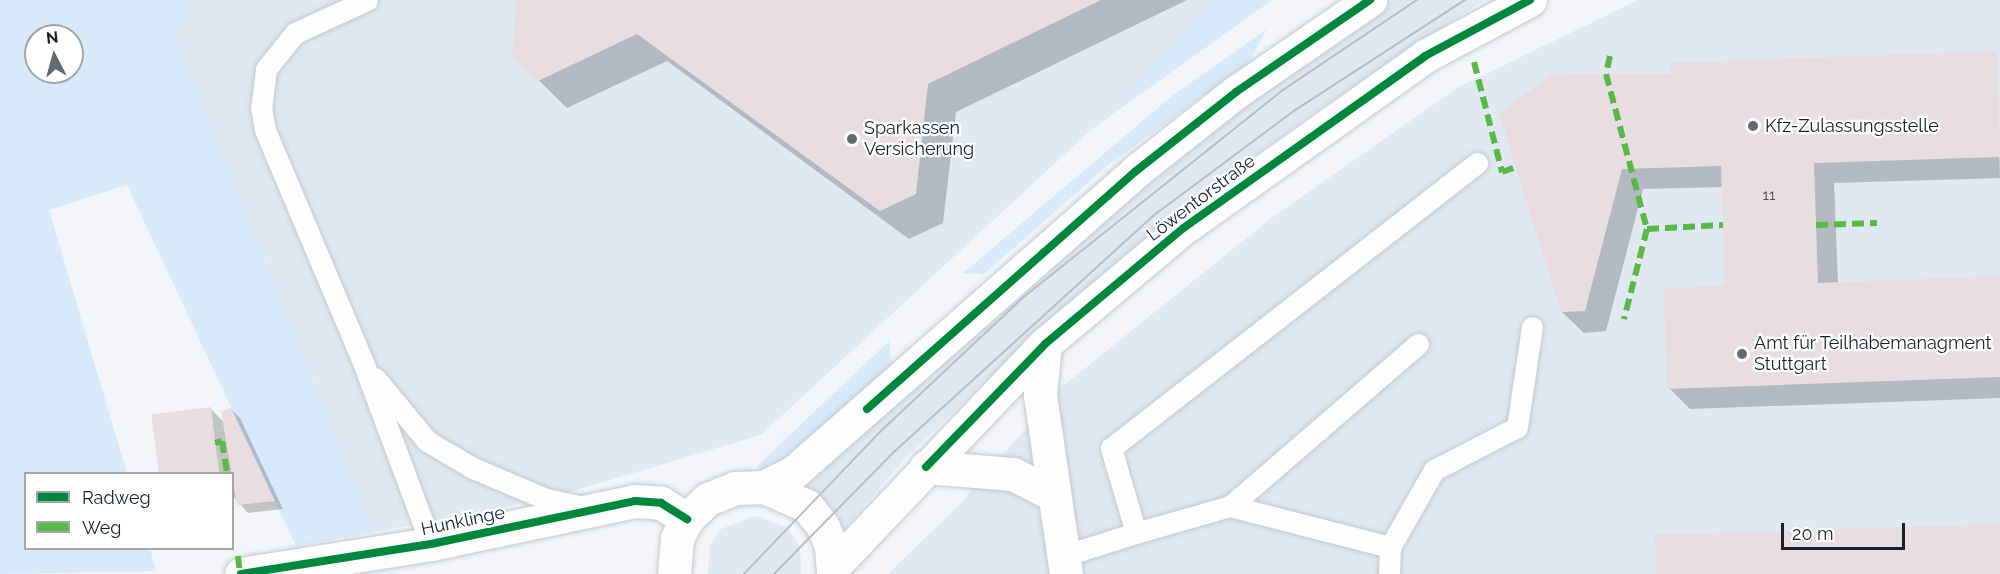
<!DOCTYPE html>
<html>
<head>
<meta charset="utf-8">
<style>
	body { margin:0 }
	#map { position:relative; width:2000px; height:574px; overflow:hidden; background:#f2f4f7; font-family:Raleway,sans-serif }
	div>[style] { position:absolute }
	.built>* { inset:0; background:#e0e8f1 }
	.green>* { inset:0; background:#d8eaf9 }
	.shadow>* { inset:0; background:#0003 }
	.building>* { inset:0; background:#e8dee0; transform-origin:0 0 }
	.roads { filter:drop-shadow(0 0 2px #c3c9cf) drop-shadow(0 0 2px #c3c9cf) }
	.lane>* { height:21px; margin:-10.5px; padding:0 10.5px; transform-origin:10.5px; border-radius:10.5px; background:#fdfdfe }
	.street>* { height:33px; margin:-16.5px; padding:0 16.5px; transform-origin:16.5px; border-radius:16.5px; background:#fdfdfe }
	.secondary>* { height:33px; margin:-16.5px; padding:0 16.5px; transform-origin:16.5px; border-radius:16.5px; background:#fdfdfe }
	.tram>* { height:1.5px; margin:-0.75px; padding:0 0.75px; transform-origin:0.75px; border-radius:0.75px; background:#bcbdbe }
	.quiet>* { height:6px; margin-top:-3px; transform-origin:0; background:repeating-linear-gradient(90deg,#58b947 0 12px,transparent 0 18px) }
	.cycleway>* { height:8px; margin:-4px; padding:0 4px; transform-origin:4px; border-radius:4px; background:#00873e }
	.dots>* { width:16px; height:16px; translate:-50% -50%; box-sizing:border-box; border:3px solid #fff; border-radius:50% }
	span { translate:-50% -50%; white-space:nowrap; text-align:center; line-height:1.15; -webkit-text-stroke:4.5px #fff; paint-order:stroke }
	.number-label { font-size:15px; color:#4b5058 }
	.number-label span { -webkit-text-stroke-width:0 }
	.poi-label { font-size:18px; color:#152029 }
	.left { translate:0 -50%; text-align:left }
	.street-label { font-size:18px; color:#152029 }
	.legend { position:absolute; left:24px; top:472px; width:210px; height:78px; box-sizing:border-box; background:#fff; border:2px solid #a1a6a9; margin:0; padding:8px 10px; list-style:none; font-size:18px; color:#152029 }
	.legend li { display:flex; align-items:center; gap:12px; height:30px }
	.legend b { width:30px; border:2px solid #a1a6a9 }
	.north { position:absolute; left:24px; top:24px; width:60px; height:60px; box-sizing:border-box; background:#fff; border:2px solid #a1a6a9; border-radius:50%; rotate:354deg; font-size:16px; font-weight:700; line-height:24px; text-align:center; color:#152029 }
	.north::after { content:''; display:block; margin:auto; width:21px; height:27px; background:#626a71; clip-path:polygon(50% 0,100% 100%,50% 72%,0 100%) }
	.scale { position:absolute; left:1781px; top:523px; width:124px; height:27px; box-sizing:border-box; border:3px solid #152029; border-top:0; padding-left:8px; font-size:18px; line-height:21px; white-space:nowrap; color:#152029; -webkit-text-stroke:4px #fff; paint-order:stroke }
</style>
</head>
<body>
<div id="map">
	<div class="built">
		<div style="clip-path:polygon(196px 0,1272px 0,1092px 129px,761px 435px,546px 499px,374px 532px,174px 34px)"></div>
		<div style="clip-path:polygon(1391px 0,1484px 0,1303px 120px,1162px 224px,1040px 329px,907px 456px,844px 529px,836px 511px,805px 483px,1019px 286px,1273px 81px)"></div>
		<div style="clip-path:polygon(1638px 0,2000px 0,2000px 574px,888px 574px,961px 503px,1063px 386px,1270px 219px,1457px 88px)"></div>
		<div style="clip-path:polygon(755px 516px,787px 527px,800px 547px,801px 574px,708px 574px,710px 545px,721px 529px)"></div>
	</div>
	<div class="green">
		<div style="clip-path:polygon(evenodd,0 0,196px 0,174px 34px,374px 532px,296px 546px,127px 185px,49px 210px,127px 473px,26px 474px,26px 548px,150px 549px,156px 571px,0 574px,0 0,36px 36px,72px 36px,72px 72px,36px 72px,36px 36px)"></div>
		<div style="clip-path:polygon(1213px 0,1272px 0,1118px 110px)"></div>
		<div style="clip-path:polygon(1267px 29px,1249px 62px,1106px 167px,984px 274px,963px 273px,1172px 96px)"></div>
		<div style="clip-path:polygon(889px 341px,892px 363px,821px 436px,780px 466px,759px 471px,758px 465px)"></div>
	</div>
	<div class="shadow">
		<div style="clip-path:polygon(519px 0,1187px 0,956px 112px,943px 223px,909px 239px,667px 61px,567px 108px,514px 56px)"></div>
		<div style="clip-path:polygon(1996px 53px,2000px 178px,1834px 183px,1838px 283px,2000px 277px,2000px 398px,1690px 409px,1669px 388px,1727px 287px,1724px 187px,1643px 189px,1606px 331px,1584px 333px,1562px 312px,1501px 113px,1672px 76px)"></div>
		<div style="clip-path:polygon(210px 408px,225px 423px,231px 409px,240px 418px,283px 509px,248px 513px,232px 495px,232px 474px,160px 474px)"></div>
	</div>
	<div class="building">
		<div style="clip-path:polygon(517px 0,1101px 0,928px 84px,916px 194px,880px 211px,637px 34px,538px 81px,512px 57px)"></div>
		<div style="clip-path:polygon(1997px 51px,2000px 157px,1814px 163px,1818px 283px,2000px 276px,2000px 377px,1667px 389px,1664px 288px,1725px 286px,1721px 166px,1622px 169px,1585px 311px,1561px 312px,1499px 113px,1552px 75px,1671px 74px,1671px 63px)"></div>
		<div style="left:211px;top:407px;width:67px;height:60px;rotate:83deg"></div>
		<div style="clip-path:polygon(231px 408px,275px 501px,237px 505px,221px 411px)"></div>
		<div style="clip-path:polygon(2000px 524px,2000px 574px,1656px 574px,1655px 535px)"></div>
	</div>
	<div class="roads">
		<div class="lane">
			<div style="left:367px;top:0;width:79px;rotate:155.4deg"></div>
			<div style="left:295px;top:33px;width:46px;rotate:128.9deg"></div>
			<div style="left:266px;top:69px;width:38px;rotate:97deg"></div>
			<div style="left:261px;top:107px;width:23px;rotate:80deg"></div>
			<div style="left:265px;top:130px;width:246px;rotate:67.1deg"></div>
			<div style="left:361px;top:357px;width:200px;rotate:69.5deg"></div>
			<div style="left:1418px;top:344px;width:248px;rotate:139.2deg"></div>
			<div style="left:1230px;top:506px;width:98px;rotate:164deg"></div>
			<div style="left:1136px;top:533px;width:89px;rotate:-106.4deg"></div>
			<div style="left:1111px;top:448px;width:464px;rotate:-37.9deg"></div>
			<div style="left:375px;top:378px;width:82px;rotate:50.5deg"></div>
			<div style="left:427px;top:441px;width:53px;rotate:30.4deg"></div>
			<div style="left:473px;top:468px;width:79px;rotate:23deg"></div>
			<div style="left:546px;top:499px;width:39px;rotate:12deg"></div>
			<div style="left:1230px;top:506px;width:165px;rotate:14.4deg"></div>
			<div style="left:1063px;top:556px;width:77px;rotate:-17.5deg"></div>
			<div style="left:1389px;top:574px;width:27px;rotate:-88deg"></div>
			<div style="left:1390px;top:547px;width:89px;rotate:-60.3deg"></div>
			<div style="left:1434px;top:470px;width:93px;rotate:-27.4deg"></div>
			<div style="left:1517px;top:427px;width:101px;rotate:-81.5deg"></div>
		</div>
		<div class="street">
			<div style="left:1045px;top:344px;width:51px;rotate:95.6deg"></div>
			<div style="left:1040px;top:395px;width:181px;rotate:81.7deg"></div>
			<div style="left:926px;top:467px;width:87px;rotate:4.6deg"></div>
			<div style="left:1013px;top:474px;width:46px;rotate:27.1deg"></div>
			<div style="left:241px;top:574px;width:192px;rotate:-9deg"></div>
			<div style="left:431px;top:544px;width:208px;rotate:-11.9deg"></div>
			<div style="left:635px;top:501px;width:26px;rotate:4deg"></div>
			<div style="left:661px;top:503px;width:31px;rotate:32deg"></div>
		</div>
		<div class="secondary">
			<div style="left:764px;top:487px;width:35px;rotate:-27deg"></div>
			<div style="left:795px;top:471px;width:454px;rotate:-41.3deg"></div>
			<div style="left:1136px;top:171px;width:127px;rotate:-38.3deg"></div>
			<div style="left:1236px;top:92px;width:163px;rotate:-34.5deg"></div>
			<div style="left:834px;top:566px;width:306px;rotate:-46.5deg"></div>
			<div style="left:1045px;top:344px;width:179px;rotate:-40deg"></div>
			<div style="left:1182px;top:229px;width:298px;rotate:-35.4deg"></div>
			<div style="left:1425px;top:56px;width:119px;rotate:-28.1deg"></div>
			<div style="left:674px;top:574px;width:36px;rotate:-85deg"></div>
			<div style="left:677px;top:538px;width:21px;rotate:-62deg"></div>
			<div style="left:687px;top:519px;width:29px;rotate:-44deg"></div>
			<div style="left:708px;top:499px;width:29px;rotate:-22deg"></div>
			<div style="left:735px;top:488px;width:29px;rotate:-2deg"></div>
			<div style="left:764px;top:487px;width:47px;rotate:23.8deg"></div>
			<div style="left:807px;top:506px;width:24px;rotate:52deg"></div>
			<div style="left:822px;top:525px;width:22px;rotate:66deg"></div>
			<div style="left:831px;top:545px;width:29px;rotate:86deg"></div>
		</div>
	</div>
	<div class="tram">
		<div style="left:744px;top:574px;width:198px;rotate:-46.2deg"></div>
		<div style="left:881px;top:431px;width:197px;rotate:-43.2deg"></div>
		<div style="left:1025px;top:296px;width:330px;rotate:-38.6deg"></div>
		<div style="left:1283px;top:90px;width:161px;rotate:-33.9deg"></div>
		<div style="left:774px;top:574px;width:173px;rotate:-45.5deg"></div>
		<div style="left:895px;top:451px;width:354px;rotate:-42.3deg"></div>
		<div style="left:1157px;top:213px;width:171px;rotate:-36.7deg"></div>
		<div style="left:1294px;top:111px;width:204px;rotate:-33deg"></div>
	</div>
	<div class="quiet">
		<div style="left:1610px;top:56px;width:18px;rotate:103deg"></div>
		<div style="left:1606px;top:74px;width:160px;rotate:75.2deg"></div>
		<div style="left:1647px;top:229px;width:93px;rotate:104.3deg"></div>
		<div style="left:1474px;top:62px;width:114px;rotate:75.7deg"></div>
		<div style="left:1502px;top:172px;width:15px;rotate:-20deg"></div>
		<div style="left:1816px;top:225px;width:61px;rotate:-1.9deg"></div>
		<div style="left:1647px;top:229px;width:76px;rotate:-3deg"></div>
		<div style="left:215px;top:443px;width:7px;rotate:-16deg"></div>
		<div style="left:222px;top:441px;width:33px;rotate:81deg"></div>
		<div style="left:238px;top:556px;width:18px;rotate:84deg"></div>
	</div>
	<div class="cycleway">
		<div style="left:867px;top:409px;width:359px;rotate:-41.5deg"></div>
		<div style="left:1136px;top:171px;width:127px;rotate:-38.3deg"></div>
		<div style="left:1236px;top:92px;width:163px;rotate:-34.5deg"></div>
		<div style="left:926px;top:467px;width:171px;rotate:-45.9deg"></div>
		<div style="left:1045px;top:344px;width:179px;rotate:-40deg"></div>
		<div style="left:1182px;top:229px;width:298px;rotate:-35.4deg"></div>
		<div style="left:1425px;top:56px;width:119px;rotate:-28.1deg"></div>
		<div style="left:241px;top:574px;width:192px;rotate:-9deg"></div>
		<div style="left:431px;top:544px;width:208px;rotate:-11.9deg"></div>
		<div style="left:635px;top:501px;width:26px;rotate:4deg"></div>
		<div style="left:661px;top:503px;width:31px;rotate:32deg"></div>
	</div>
	<div class="dots">
		<div style="left:1753px;top:126px;background:#626a71"></div>
		<div style="left:852px;top:139px;background:#626a71"></div>
		<div style="left:1742px;top:354px;background:#626a71"></div>
	</div>
	<div class="number-label">
		<span style="left:1769px;top:196px">11</span>
	</div>
	<div class="poi-label">
		<span class="left" style="left:1765px;top:126px">Kfz-Zulassungsstelle</span>
		<span class="left" style="left:864px;top:139px">Sparkassen<br>Versicherung</span>
		<span class="left" style="left:1754px;top:354px">Amt für Teilhabemanagment<br>Stuttgart</span>
	</div>
	<div class="street-label">
		<span style="left:1201px;top:198px;rotate:-37deg">Löwentorstraße</span>
		<span style="left:463px;top:521px;rotate:-12deg">Hunklinge</span>
	</div>
	<ul class="legend">
	<li><b style="height:8px;background:#00873e"></b>Radweg</li>
	<li><b style="height:8px;background:#58b947"></b>Weg</li>
	</ul>
	<div class="north">N</div>
	<div class="scale">20 m</div>
</div>
</body>
</html>
